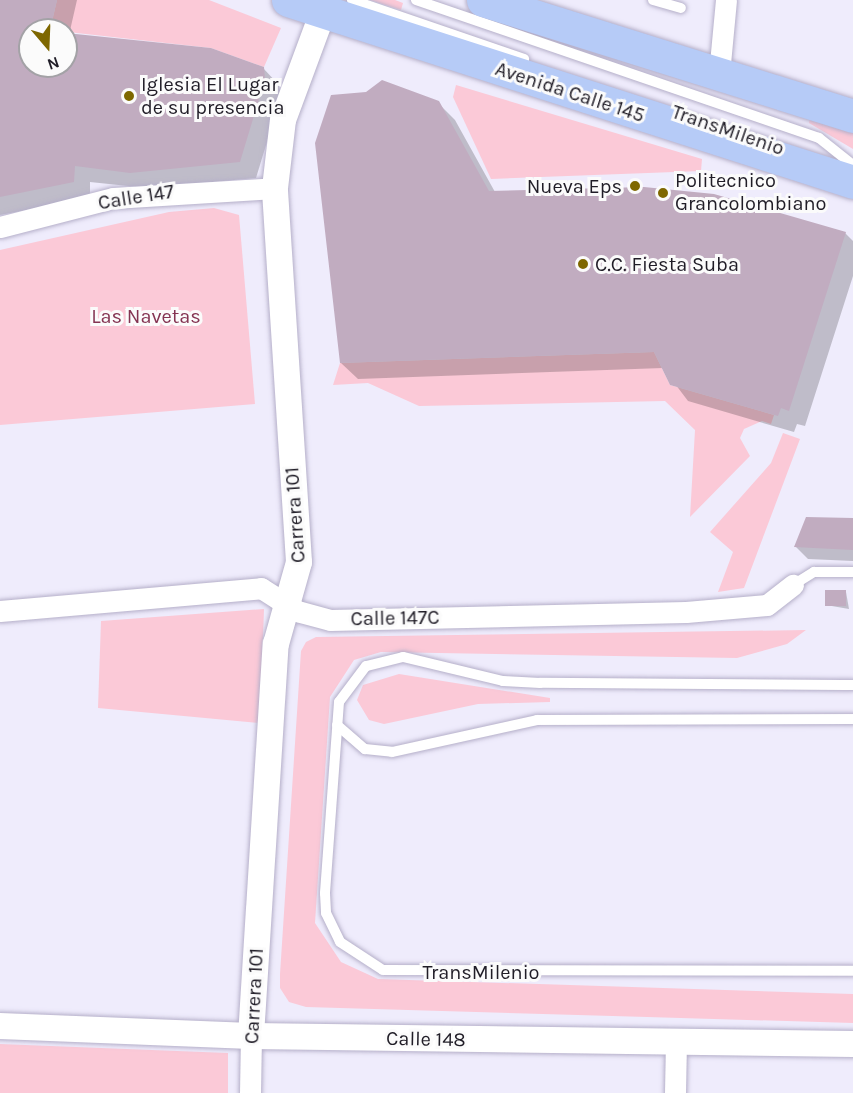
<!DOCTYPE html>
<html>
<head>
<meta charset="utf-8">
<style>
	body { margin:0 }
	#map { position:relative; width:853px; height:1093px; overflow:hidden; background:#efecfc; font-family:Karla,sans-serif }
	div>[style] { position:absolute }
	.green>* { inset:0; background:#fbc9d7 }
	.shadow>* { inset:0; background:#0003 }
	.building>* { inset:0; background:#c1acc0; transform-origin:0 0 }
	.roads { filter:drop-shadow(0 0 2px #b5afc9) drop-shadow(0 0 2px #b5afc9) }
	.service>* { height:10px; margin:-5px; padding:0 5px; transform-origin:5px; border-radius:5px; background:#fff }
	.minor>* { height:21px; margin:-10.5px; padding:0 10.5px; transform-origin:10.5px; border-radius:10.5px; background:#fff }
	.tertiary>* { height:26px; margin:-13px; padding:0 13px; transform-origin:13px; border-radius:13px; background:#fff }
	.primary>* { height:33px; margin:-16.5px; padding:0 16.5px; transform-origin:16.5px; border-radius:16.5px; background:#b6cbf7 }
	.dots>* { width:16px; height:16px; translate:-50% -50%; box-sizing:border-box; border:3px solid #fbfbfb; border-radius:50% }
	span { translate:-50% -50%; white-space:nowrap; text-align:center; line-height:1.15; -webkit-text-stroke:6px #fbfbfb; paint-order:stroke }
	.poi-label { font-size:20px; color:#201d27 }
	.left { translate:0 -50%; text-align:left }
	.right { translate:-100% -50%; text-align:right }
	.street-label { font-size:20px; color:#201d27 }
	.park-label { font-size:20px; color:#843352 }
	.north { position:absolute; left:18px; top:18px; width:60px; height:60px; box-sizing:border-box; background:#fbfbfb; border:2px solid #a3a2a6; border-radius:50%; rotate:161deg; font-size:16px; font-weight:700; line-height:24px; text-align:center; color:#201d27 }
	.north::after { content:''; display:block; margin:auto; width:21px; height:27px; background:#7e6700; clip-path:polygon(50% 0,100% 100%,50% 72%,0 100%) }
</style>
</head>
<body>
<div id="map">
	<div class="green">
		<div style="clip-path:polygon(57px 0,209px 0,281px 28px,264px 67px,211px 48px,50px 30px)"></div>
		<div style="clip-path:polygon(370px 0,395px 0,403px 3px,401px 10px)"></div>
		<div style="clip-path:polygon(456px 85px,702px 159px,701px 171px,491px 179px,453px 97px)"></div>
		<div style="clip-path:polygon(810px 114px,853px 128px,853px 149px,809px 123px)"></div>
		<div style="clip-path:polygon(214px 208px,239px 215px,255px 404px,0 425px,0 250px,169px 212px)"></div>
		<div style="clip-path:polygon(654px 352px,670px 385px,774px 415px,771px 424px,762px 421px,744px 429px,740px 438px,750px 456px,690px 517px,695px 430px,665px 401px,419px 406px,368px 383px,333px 385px,340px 363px)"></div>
		<div style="clip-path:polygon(783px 433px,800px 439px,744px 588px,718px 592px,733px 552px,710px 532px,771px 463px)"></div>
		<div style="clip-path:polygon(264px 609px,260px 723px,98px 708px,101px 621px)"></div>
		<div style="clip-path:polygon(806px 630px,787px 644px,737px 658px,381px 652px,354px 660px,330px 697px,315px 923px,341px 962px,378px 979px,853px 994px,853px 1023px,306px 1007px,289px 1002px,280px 988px,280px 974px,301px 651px,306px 642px,316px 637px)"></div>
		<div style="clip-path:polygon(399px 674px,550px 698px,550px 702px,478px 704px,384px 724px,369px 720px,357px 700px,363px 685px)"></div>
		<div style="clip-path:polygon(0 1044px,228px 1053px,228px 1093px,0 1093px)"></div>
	</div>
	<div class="shadow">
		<div style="clip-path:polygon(evenodd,0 0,77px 0,69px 35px,210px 49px,263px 68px,279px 85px,281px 96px,256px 178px,147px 188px,90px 182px,90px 198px,0 215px,0 0,30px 30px,66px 30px,66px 66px,30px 66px,30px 30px)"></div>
		<div style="clip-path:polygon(438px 103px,455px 120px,495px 192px,845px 233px,853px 241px,853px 276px,805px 426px,797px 424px,794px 432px,688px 401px,663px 368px,358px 379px,341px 363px)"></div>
		<div style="clip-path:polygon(853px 520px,853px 561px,808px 559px,796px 547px)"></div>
		<div style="clip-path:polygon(846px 592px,849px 609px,826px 605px)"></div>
	</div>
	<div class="building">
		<div style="clip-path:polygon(0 0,57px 0,50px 30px,30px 30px,30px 66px,66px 66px,66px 33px,211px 48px,264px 67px,265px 79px,240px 162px,130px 173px,75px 166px,74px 182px,0 197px)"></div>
		<div style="clip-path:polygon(382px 80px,439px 101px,489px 191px,644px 187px,714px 194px,846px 232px,789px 411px,781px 408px,778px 416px,670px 385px,654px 352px,340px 363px,315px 143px,331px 95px,366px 92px)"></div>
		<div style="clip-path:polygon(806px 517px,853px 518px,853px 550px,794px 547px)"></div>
		<div style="left:825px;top:590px;width:21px;height:16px"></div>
	</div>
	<div class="roads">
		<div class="service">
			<div style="left:352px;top:0;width:182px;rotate:18.9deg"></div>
			<div style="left:416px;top:0;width:426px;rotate:18.9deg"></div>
			<div style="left:819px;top:138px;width:43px;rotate:38.5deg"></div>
			<div style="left:653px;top:0;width:29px;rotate:16deg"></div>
			<div style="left:793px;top:585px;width:25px;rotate:-32deg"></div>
			<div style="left:814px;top:572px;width:39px"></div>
			<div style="left:853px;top:685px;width:313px;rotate:-179.6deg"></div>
			<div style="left:540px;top:683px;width:37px;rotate:-177deg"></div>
			<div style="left:503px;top:681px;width:103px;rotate:-166.5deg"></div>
			<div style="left:403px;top:657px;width:38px;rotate:166deg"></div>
			<div style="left:366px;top:666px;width:45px;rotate:126.9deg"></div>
			<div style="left:339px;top:702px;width:192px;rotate:94.2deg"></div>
			<div style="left:325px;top:893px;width:20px;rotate:87deg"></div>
			<div style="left:326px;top:913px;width:32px;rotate:64deg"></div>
			<div style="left:340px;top:942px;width:51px;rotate:33.1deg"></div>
			<div style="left:383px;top:970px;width:470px;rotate:0.1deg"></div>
			<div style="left:337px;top:725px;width:37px;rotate:41deg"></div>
			<div style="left:365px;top:749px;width:27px;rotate:6deg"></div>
			<div style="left:392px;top:752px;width:148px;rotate:-12.4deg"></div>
			<div style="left:537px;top:720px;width:316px;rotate:-0.2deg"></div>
		</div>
		<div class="minor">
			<div style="left:719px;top:74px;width:74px;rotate:-84.6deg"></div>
			<div style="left:0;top:227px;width:117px;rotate:-14.4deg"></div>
			<div style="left:113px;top:198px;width:162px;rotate:-3.5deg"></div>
			<div style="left:0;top:611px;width:262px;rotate:-5deg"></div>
			<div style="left:261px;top:588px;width:43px;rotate:32.6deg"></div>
			<div style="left:297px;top:611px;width:34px;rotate:15deg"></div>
			<div style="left:330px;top:620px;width:356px;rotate:-1.3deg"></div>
			<div style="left:686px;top:612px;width:81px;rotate:-4.9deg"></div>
			<div style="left:767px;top:605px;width:33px;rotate:-38deg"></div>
			<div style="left:250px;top:1093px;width:57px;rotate:-89deg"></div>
			<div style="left:675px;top:1093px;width:50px;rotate:-88.9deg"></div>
		</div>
		<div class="tertiary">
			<div style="left:0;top:1026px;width:251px;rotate:2.3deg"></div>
			<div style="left:251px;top:1036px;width:602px;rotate:0.76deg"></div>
			<div style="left:251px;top:1036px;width:393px;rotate:-86.4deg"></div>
			<div style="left:276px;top:644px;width:85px;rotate:-74.3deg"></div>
			<div style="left:299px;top:562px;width:375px;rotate:-93.7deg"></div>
			<div style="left:275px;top:188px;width:68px;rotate:-83.3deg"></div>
			<div style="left:283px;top:120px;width:115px;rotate:-69.7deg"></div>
		</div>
		<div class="primary">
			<div style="left:288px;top:0;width:594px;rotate:17.85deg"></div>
			<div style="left:483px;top:0;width:388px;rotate:17.4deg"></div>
		</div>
	</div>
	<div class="dots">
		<div style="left:129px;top:96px;background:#7e6700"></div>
		<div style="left:635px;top:186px;background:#7e6700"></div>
		<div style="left:663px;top:193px;background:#7e6700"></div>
		<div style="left:583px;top:264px;background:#7e6700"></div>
	</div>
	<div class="poi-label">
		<span class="left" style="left:141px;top:96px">Iglesia El Lugar<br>de su presencia</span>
		<span class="left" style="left:675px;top:192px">Politecnico<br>Grancolombiano</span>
		<span class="right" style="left:622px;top:186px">Nueva Eps</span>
		<span class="left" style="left:595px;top:264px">C.C. Fiesta Suba</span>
	</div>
	<div class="street-label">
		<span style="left:570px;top:92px;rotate:18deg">Avenida Calle 145</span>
		<span style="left:728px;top:130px;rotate:19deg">TransMilenio</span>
		<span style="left:136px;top:197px;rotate:-9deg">Calle 147</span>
		<span style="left:295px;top:515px;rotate:-94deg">Carrera 101</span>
		<span style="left:395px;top:618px;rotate:-1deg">Calle 147C</span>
		<span style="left:481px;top:972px">TransMilenio</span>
		<span style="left:254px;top:996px;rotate:-87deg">Carrera 101</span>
		<span style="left:426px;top:1039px;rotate:1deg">Calle 148</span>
	</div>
	<div class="park-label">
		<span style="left:146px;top:316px">Las Navetas</span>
	</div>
	<div class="north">N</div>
</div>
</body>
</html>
